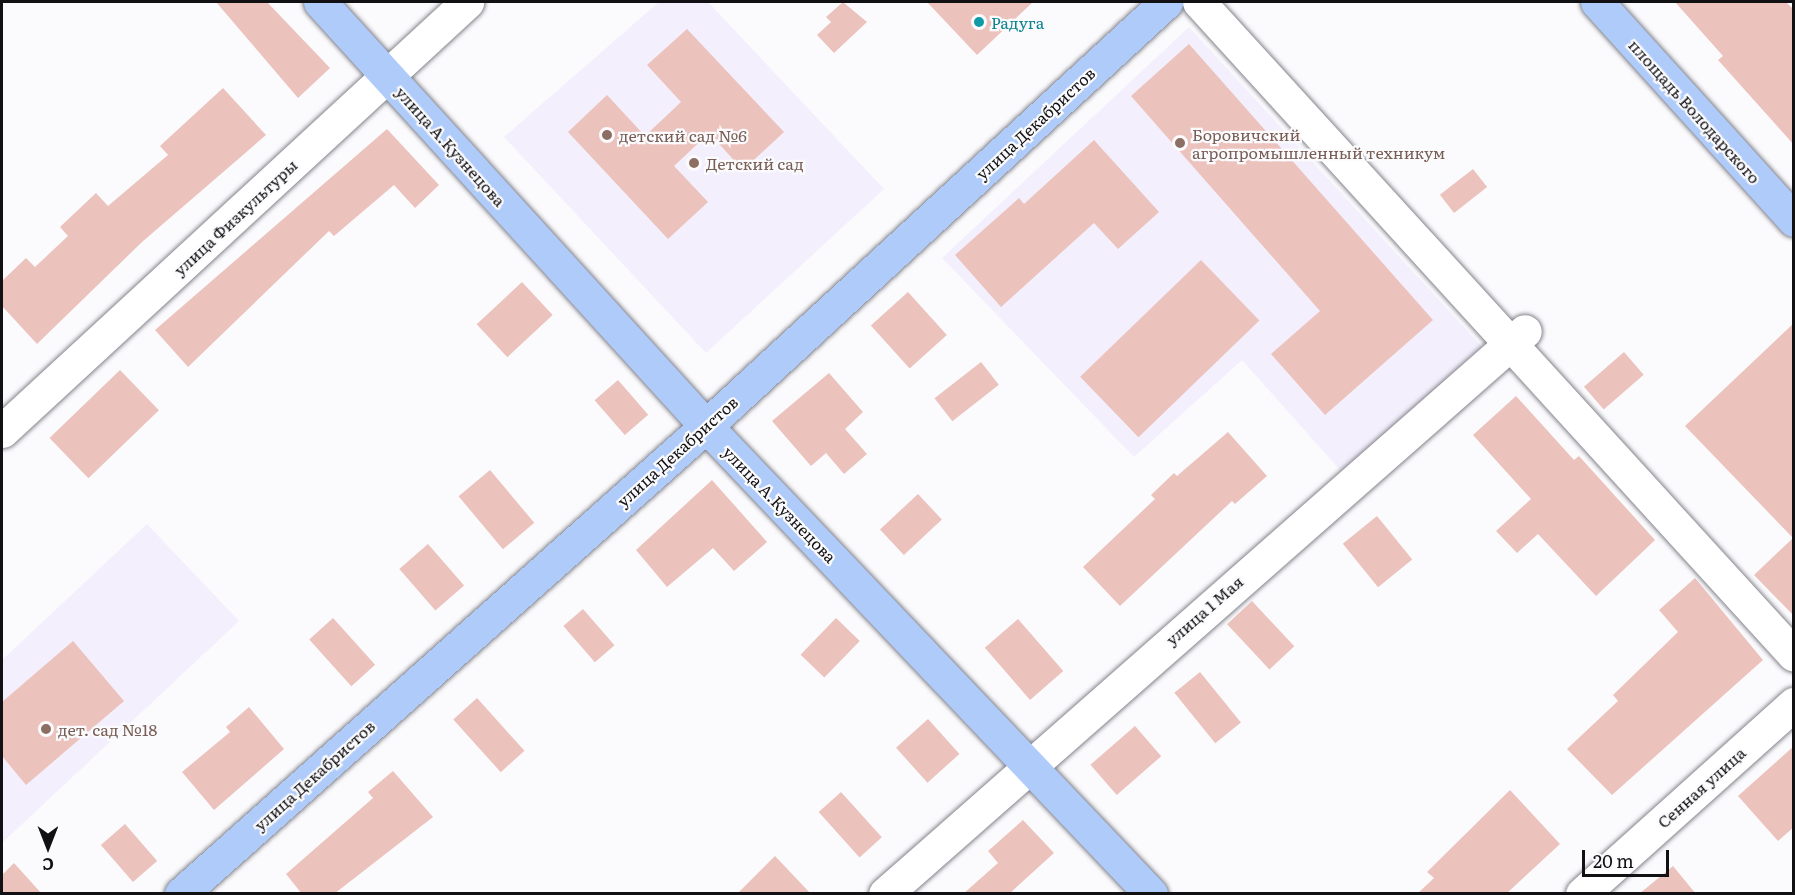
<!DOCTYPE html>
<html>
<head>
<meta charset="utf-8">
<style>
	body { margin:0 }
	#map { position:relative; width:1795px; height:895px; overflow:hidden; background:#fbfbfe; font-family:Literata,serif }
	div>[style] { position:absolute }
	.education>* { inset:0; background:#f3effc }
	.building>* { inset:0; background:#ecc2bd; transform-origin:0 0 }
	.roads { filter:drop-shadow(0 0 2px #83838b) drop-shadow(0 0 2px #83838b) }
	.minor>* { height:33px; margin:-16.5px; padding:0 16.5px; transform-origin:16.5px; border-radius:16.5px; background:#fff }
	.major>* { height:33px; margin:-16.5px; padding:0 16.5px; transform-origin:16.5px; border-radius:16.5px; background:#afcbfa }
	.dots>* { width:16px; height:16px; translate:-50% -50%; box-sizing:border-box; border:3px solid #fbfbfe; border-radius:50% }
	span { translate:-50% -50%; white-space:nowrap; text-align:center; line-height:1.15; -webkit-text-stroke:4.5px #fbfbfe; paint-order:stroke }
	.culture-label { font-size:16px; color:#0d838f }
	.left { translate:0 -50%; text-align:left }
	.street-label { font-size:16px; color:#111114 }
	.education-label { font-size:16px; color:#785e54 }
	.frame { position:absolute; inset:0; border:3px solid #111114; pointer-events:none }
	.north { position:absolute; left:18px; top:817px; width:60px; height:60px; -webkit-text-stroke:4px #fbfbfe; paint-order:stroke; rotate:180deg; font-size:16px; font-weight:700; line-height:24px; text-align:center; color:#111114 }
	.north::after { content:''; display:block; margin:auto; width:21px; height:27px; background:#111114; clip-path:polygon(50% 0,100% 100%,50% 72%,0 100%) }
	.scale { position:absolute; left:1582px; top:850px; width:87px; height:27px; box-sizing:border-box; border:3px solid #111114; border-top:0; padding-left:8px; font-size:18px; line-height:21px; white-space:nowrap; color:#111114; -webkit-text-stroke:4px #fbfbfe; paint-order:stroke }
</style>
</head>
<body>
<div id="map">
	<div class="education">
		<div style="clip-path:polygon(659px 2px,708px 2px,884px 189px,706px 353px,504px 137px)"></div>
		<div style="clip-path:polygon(1189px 27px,1483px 348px,1341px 471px,1242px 360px,1134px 457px,942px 258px)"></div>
		<div style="clip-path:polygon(147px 524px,239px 621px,2px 843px,2px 660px)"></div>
	</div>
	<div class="building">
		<div style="clip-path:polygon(216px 2px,267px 2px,330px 68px,298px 98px)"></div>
		<div style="clip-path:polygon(843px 2px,867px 22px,834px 53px,817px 35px,831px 22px,826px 17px)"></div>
		<div style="clip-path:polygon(927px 2px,1033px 2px,977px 55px)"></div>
		<div style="clip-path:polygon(1675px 2px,1786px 2px,1794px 10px,1794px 145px,1718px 60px,1723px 56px)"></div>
		<div style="clip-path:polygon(687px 29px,784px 132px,743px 170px,709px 133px,674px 166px,708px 202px,668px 239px,568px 132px,607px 95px,645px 136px,681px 102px,647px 65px)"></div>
		<div style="clip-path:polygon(1189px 44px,1433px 320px,1325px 415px,1271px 354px,1320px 311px,1131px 96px)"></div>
		<div style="clip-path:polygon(223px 88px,266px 135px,142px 242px,37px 344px,2px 306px,2px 281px,26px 258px,35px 267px,68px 236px,60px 227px,96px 193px,108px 206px,168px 155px,160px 146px)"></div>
		<div style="clip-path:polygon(387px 129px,439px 185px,415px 208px,394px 185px,334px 236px,329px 231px,188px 367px,155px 330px)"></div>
		<div style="clip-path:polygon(1094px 140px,1159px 212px,1118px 249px,1094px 223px,1001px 307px,955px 255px,1019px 198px,1024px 204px)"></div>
		<div style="left:1473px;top:169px;width:23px;height:42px;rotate:52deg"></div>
		<div style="left:1201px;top:260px;width:84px;height:168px;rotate:46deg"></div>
		<div style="left:522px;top:282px;width:45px;height:62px;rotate:47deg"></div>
		<div style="left:908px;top:292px;width:58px;height:50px;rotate:48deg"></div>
		<div style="clip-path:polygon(1794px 323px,1794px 616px,1754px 575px,1793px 538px,1685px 426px)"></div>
		<div style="left:1624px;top:352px;width:30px;height:53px;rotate:49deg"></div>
		<div style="left:981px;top:362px;width:29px;height:59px;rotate:52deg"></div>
		<div style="left:120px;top:370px;width:56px;height:98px;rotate:46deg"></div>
		<div style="clip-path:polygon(829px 373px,863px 412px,845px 429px,867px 454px,844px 474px,826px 453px,811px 466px,772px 421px)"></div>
		<div style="left:618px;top:380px;width:46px;height:31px;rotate:49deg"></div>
		<div style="clip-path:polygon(1516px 396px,1574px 460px,1579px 456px,1655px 540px,1596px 596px,1538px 534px,1517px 553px,1496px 531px,1531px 499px,1473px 435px)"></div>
		<div style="clip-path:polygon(1228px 432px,1267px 476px,1235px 504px,1232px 501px,1120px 606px,1083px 567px,1155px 499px,1151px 495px,1174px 473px,1177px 476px)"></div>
		<div style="left:490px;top:470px;width:69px;height:41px;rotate:50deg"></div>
		<div style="clip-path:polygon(712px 480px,767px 542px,734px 571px,713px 548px,667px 587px,636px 550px)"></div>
		<div style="left:918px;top:494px;width:35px;height:52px;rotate:47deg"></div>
		<div style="left:1377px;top:516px;width:56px;height:44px;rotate:51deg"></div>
		<div style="left:428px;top:544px;width:55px;height:38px;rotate:49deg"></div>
		<div style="clip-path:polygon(1695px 578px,1763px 660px,1612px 795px,1567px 749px,1618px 701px,1613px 695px,1678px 632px,1659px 610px)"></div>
		<div style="left:1252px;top:601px;width:62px;height:34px;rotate:47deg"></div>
		<div style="left:583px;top:609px;width:48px;height:26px;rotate:49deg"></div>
		<div style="left:333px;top:618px;width:63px;height:32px;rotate:48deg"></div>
		<div style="left:836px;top:618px;width:33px;height:51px;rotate:44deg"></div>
		<div style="left:1018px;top:619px;width:69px;height:44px;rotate:49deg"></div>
		<div style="clip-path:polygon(73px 641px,124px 701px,26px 785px,2px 756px,2px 702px)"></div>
		<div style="left:1200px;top:672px;width:65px;height:33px;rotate:51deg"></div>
		<div style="left:477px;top:698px;width:71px;height:32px;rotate:48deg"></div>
		<div style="clip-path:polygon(249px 707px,284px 749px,214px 810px,182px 772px,230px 732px,226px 727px)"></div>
		<div style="left:928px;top:719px;width:47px;height:43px;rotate:48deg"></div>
		<div style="left:1135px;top:726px;width:40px;height:59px;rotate:49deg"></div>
		<div style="clip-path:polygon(1794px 746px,1794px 827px,1778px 841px,1738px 796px)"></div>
		<div style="clip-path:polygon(393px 771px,433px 817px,334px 894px,302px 894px,286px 874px,373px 798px,368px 792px)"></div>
		<div style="clip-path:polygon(1510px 790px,1560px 844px,1506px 894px,1417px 894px,1434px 878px,1427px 872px)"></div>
		<div style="left:841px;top:792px;width:61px;height:30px;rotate:48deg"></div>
		<div style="clip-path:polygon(1023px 820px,1054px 853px,1009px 894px,963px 894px,998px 863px,988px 851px)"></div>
		<div style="left:125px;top:824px;width:49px;height:32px;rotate:49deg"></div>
		<div style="clip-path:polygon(775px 856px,811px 894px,737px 894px)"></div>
		<div style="clip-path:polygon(14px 863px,42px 894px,2px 894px,2px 875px)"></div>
		<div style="clip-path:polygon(1673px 866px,1696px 894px,1639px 894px)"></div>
	</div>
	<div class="roads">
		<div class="minor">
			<div style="left:1199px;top:2px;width:883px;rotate:47.66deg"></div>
			<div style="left:2px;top:431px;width:633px;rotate:-42.69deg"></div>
			<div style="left:885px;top:894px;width:852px;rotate:-41.34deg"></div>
			<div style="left:1582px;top:894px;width:285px;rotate:-41.9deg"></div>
		</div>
		<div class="major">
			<div style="left:320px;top:2px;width:573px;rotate:47.69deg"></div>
			<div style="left:706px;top:426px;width:646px;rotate:46.44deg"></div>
			<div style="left:1597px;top:2px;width:294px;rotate:47.9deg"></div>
			<div style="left:181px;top:894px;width:703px;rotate:-41.71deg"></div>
			<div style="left:706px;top:426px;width:626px;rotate:-42.67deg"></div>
		</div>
	</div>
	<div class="dots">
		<div style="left:979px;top:22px;background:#0f9aa8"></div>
		<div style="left:607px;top:135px;background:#8d6e63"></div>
		<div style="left:1180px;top:143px;background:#8d6e63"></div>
		<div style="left:694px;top:163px;background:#8d6e63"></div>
		<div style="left:46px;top:729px;background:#8d6e63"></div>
	</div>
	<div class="culture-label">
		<span class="left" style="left:991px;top:22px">Радуга</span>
	</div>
	<div class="street-label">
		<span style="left:1695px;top:111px;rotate:48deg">площадь Володарского</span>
		<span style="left:1035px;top:123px;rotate:-43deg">улица Декабристов</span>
		<span style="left:451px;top:146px;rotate:48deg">улица А.Кузнецова</span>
		<span style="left:235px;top:217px;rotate:-43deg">улица Физкультуры</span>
		<span style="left:677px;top:451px;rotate:-42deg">улица Декабристов</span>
		<span style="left:780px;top:504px;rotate:46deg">улица А.Кузнецова</span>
		<span style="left:1204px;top:610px;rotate:-41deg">улица 1 Мая</span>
		<span style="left:314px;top:775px;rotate:-42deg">улица Декабристов</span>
		<span style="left:1701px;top:787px;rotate:-42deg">Сенная улица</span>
	</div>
	<div class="education-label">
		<span class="left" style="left:1192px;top:143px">Боровичский<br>агропромышленный техникум</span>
		<span class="left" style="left:619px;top:135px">детский сад №6</span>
		<span class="left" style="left:706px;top:163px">Детский сад</span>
		<span class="left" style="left:58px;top:729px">дет. сад №18</span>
	</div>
	<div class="frame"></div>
	<div class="north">С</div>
	<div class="scale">20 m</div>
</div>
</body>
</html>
